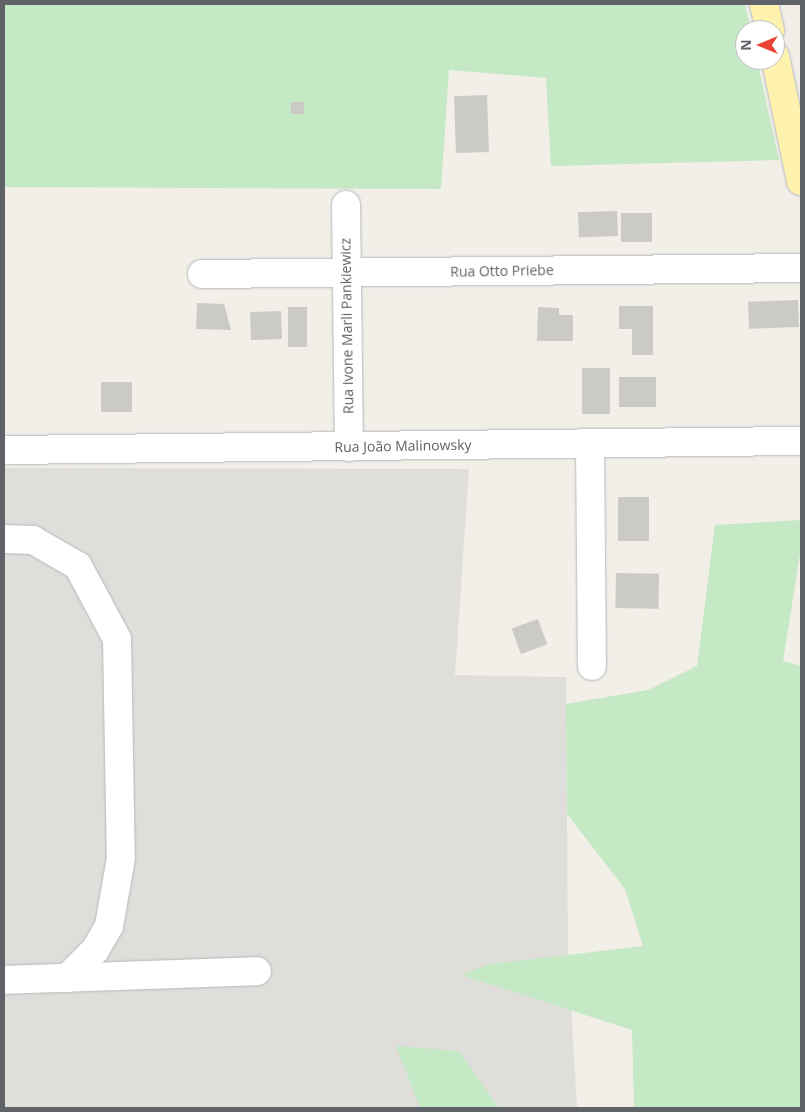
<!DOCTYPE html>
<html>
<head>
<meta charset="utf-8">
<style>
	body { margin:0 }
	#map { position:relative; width:805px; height:1112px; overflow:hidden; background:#f1efe8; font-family:"Open Sans",sans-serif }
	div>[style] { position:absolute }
	.industrial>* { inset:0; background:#e0deda }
	.green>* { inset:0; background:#c5e8c5 }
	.building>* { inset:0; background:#cccac5; transform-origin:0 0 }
	.roads { filter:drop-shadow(0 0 1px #b5b8bc) drop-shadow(0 0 1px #b5b8bc) }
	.minor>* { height:28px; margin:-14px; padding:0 14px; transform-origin:14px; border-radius:14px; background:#fff }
	.major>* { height:28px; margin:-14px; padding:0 14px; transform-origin:14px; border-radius:14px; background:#fff2af }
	span { translate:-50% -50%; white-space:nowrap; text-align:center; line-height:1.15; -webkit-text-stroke:5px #fff; paint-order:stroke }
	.street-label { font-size:14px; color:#5f6368 }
	.frame { position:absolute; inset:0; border:5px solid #5f6368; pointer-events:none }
	.north { position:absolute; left:735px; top:20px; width:50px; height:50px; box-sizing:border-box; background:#fff; border:1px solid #bfc1c3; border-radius:50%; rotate:270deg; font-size:14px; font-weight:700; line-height:20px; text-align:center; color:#5f6368 }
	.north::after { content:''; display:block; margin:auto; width:18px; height:22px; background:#ea4335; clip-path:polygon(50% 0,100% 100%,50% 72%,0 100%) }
</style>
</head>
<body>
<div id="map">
	<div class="industrial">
		<div style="clip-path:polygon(4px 468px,469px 469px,455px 675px,566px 677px,568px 954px,577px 1108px,4px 1108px)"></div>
	</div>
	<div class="green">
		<div style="clip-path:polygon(4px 4px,745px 4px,751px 30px,745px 30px,745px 60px,757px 60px,779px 160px,551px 166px,546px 78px,449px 70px,441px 189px,4px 187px)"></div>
		<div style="clip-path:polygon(801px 520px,801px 548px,783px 661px,801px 666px,801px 1108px,634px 1108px,632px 1030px,461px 975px,490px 964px,643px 946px,625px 889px,567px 814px,566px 704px,648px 690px,697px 666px,715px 525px)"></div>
		<div style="clip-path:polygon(396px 1046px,459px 1051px,499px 1108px,420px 1108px)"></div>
	</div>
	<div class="building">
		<div style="left:487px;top:95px;width:57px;height:33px;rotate:88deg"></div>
		<div style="left:304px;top:102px;width:12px;height:13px;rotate:90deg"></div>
		<div style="left:617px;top:211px;width:25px;height:39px;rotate:88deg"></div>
		<div style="left:621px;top:213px;width:31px;height:29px"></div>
		<div style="left:798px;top:300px;width:27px;height:50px;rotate:88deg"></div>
		<div style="clip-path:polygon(197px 303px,224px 304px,231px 330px,196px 329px)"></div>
		<div style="clip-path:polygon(619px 306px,653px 306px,653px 355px,632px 355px,632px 329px,619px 329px)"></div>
		<div style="left:288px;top:307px;width:19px;height:40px"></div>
		<div style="clip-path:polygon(538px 307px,559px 308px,559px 315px,573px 315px,573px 341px,537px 341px)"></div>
		<div style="left:281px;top:311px;width:28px;height:31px;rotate:88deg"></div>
		<div style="left:582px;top:368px;width:28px;height:46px"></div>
		<div style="left:619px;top:377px;width:37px;height:30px"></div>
		<div style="left:132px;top:382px;width:30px;height:31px;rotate:90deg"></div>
		<div style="left:618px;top:497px;width:31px;height:44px"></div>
		<div style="left:616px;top:573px;width:43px;height:35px;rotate:1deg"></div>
		<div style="left:538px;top:619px;width:27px;height:28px;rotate:70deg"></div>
	</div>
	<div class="roads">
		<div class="minor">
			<div style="left:346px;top:205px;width:242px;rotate:89.3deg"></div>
			<div style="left:202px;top:274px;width:599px;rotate:-0.57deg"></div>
			<div style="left:590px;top:444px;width:222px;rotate:89.5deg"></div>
			<div style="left:4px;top:450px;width:797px;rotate:-0.65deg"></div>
			<div style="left:4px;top:539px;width:29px;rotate:2deg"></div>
			<div style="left:33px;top:540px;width:52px;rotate:30deg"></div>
			<div style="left:78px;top:566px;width:83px;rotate:61.9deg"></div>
			<div style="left:117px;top:639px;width:219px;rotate:89deg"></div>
			<div style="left:121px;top:858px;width:69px;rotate:100deg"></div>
			<div style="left:109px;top:926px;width:28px;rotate:120deg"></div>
			<div style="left:95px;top:950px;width:40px;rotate:135deg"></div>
			<div style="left:4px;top:980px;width:253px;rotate:-2deg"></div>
		</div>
		<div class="major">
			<div style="left:764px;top:4px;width:27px;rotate:77deg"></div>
			<div style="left:775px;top:56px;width:128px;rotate:78.3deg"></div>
		</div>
	</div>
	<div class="street-label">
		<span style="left:502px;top:271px;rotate:-1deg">Rua Otto Priebe</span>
		<span style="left:347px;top:326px;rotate:-91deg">Rua Ivone Marli Pankiewicz</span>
		<span style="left:403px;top:446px;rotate:-1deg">Rua João Malinowsky</span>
	</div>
	<div class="frame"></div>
	<div class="north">N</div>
</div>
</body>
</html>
